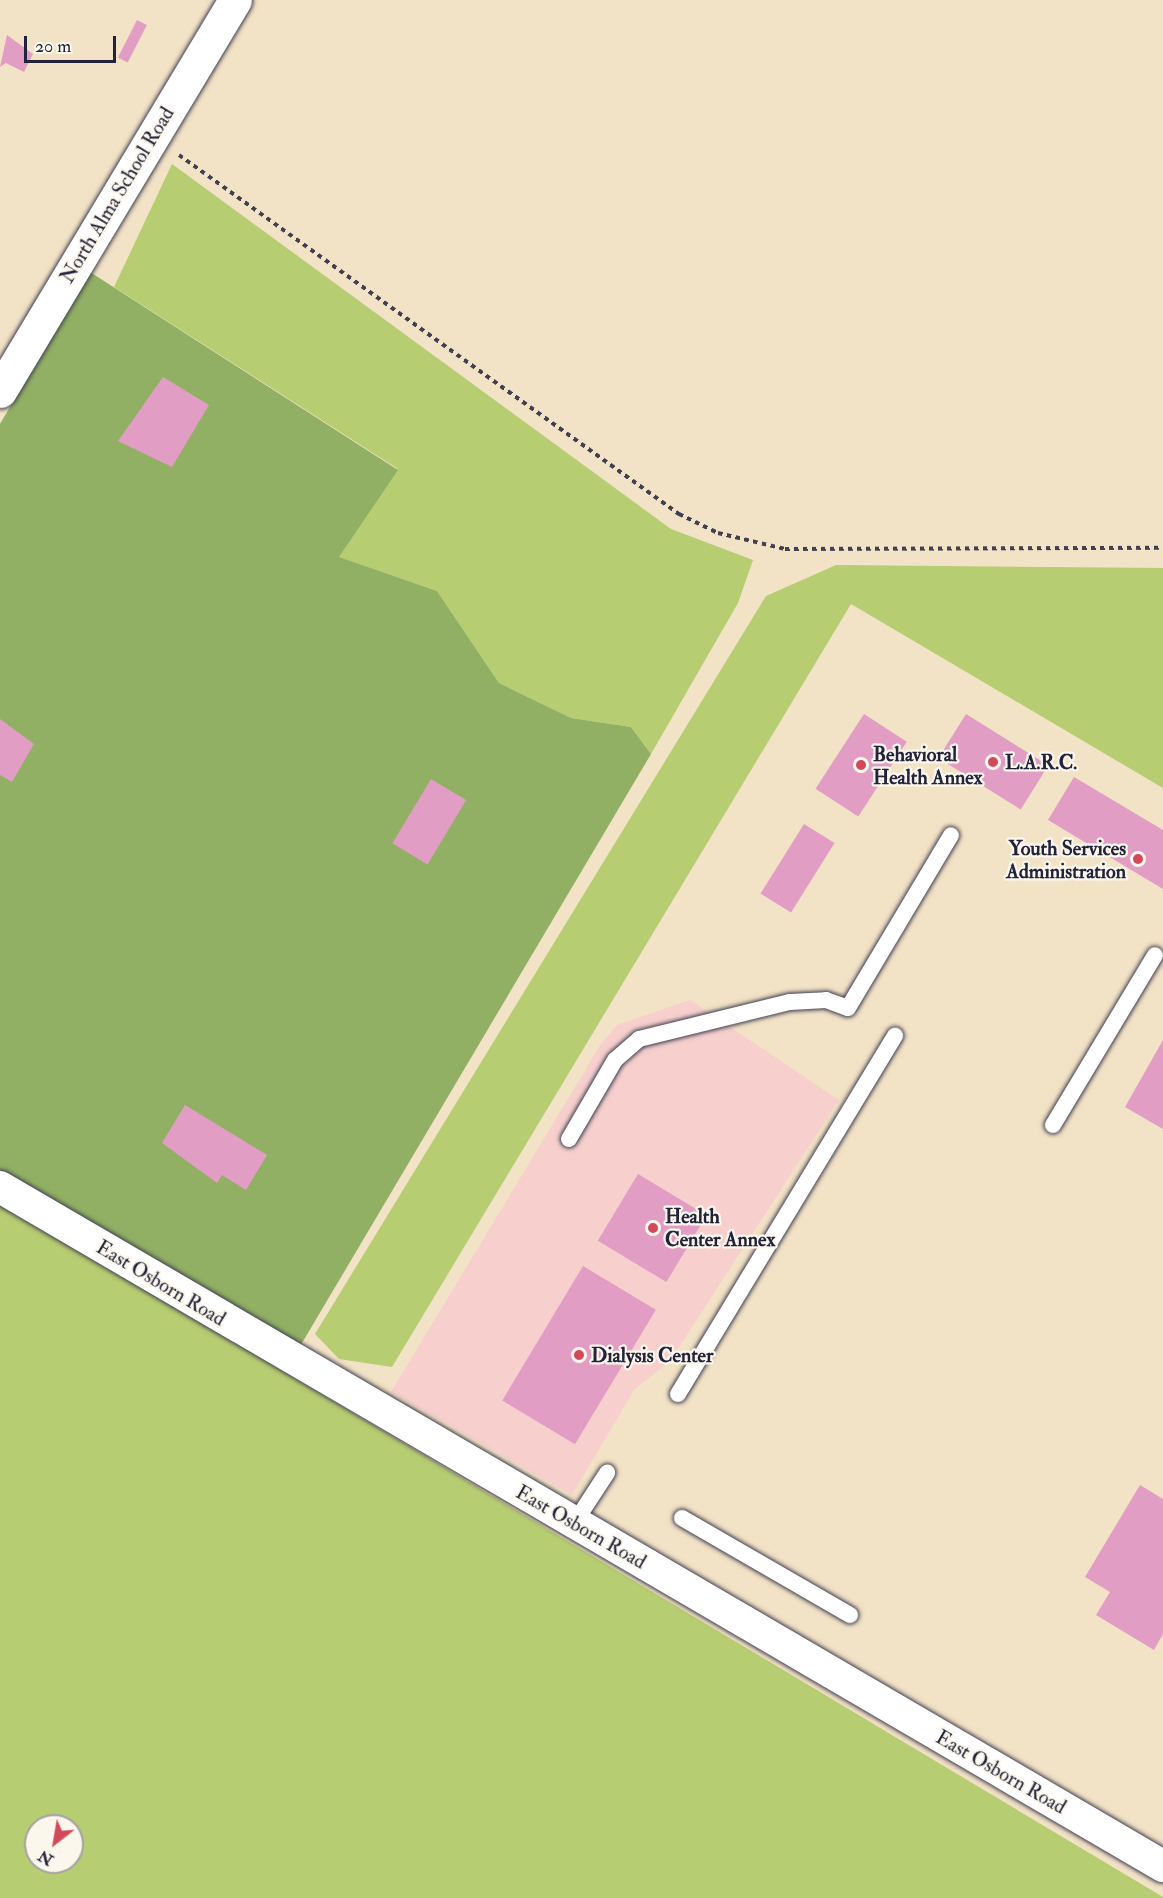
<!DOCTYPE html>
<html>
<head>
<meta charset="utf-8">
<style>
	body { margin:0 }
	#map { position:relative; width:1163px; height:1898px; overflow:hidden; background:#f2e2c6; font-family:"IM FELL Double Pica",serif }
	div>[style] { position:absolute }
	.built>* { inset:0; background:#f7d0ce }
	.green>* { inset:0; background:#b7cd72 }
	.forest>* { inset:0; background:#91b064 }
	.building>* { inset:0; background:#e29dc5; transform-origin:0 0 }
	.path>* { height:4px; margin-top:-2px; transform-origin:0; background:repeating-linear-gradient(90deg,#413f50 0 4.5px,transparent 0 9px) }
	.roads { filter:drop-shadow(0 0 2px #413f50) drop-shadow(0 0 2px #413f50) }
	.service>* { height:16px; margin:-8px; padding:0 8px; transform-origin:8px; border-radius:8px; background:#fff }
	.minor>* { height:32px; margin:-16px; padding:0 16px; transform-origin:16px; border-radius:16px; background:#fff }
	.tertiary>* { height:33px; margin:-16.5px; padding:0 16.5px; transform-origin:16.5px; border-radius:16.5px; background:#fff }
	.dots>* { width:16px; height:16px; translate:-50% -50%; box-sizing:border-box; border:3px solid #fbf7ec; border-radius:50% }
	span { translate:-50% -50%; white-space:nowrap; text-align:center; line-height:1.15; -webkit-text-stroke:4.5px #fbf7ec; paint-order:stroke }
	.street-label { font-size:20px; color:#22223b }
	.poi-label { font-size:20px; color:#22223b; font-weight:700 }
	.left { translate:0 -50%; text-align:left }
	.right { translate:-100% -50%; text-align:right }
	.north { position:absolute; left:24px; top:1814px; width:60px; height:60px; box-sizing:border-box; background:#fbf7ec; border:2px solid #a4a2a5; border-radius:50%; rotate:211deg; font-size:16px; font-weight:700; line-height:24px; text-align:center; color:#22223b }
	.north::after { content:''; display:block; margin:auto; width:21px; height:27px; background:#d1495b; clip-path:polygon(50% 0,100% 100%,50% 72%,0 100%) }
	.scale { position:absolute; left:24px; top:36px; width:92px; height:27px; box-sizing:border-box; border:3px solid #22223b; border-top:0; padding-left:8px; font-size:18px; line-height:21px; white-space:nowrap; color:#22223b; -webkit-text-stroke:4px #fbf7ec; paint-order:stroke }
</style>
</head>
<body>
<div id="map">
	<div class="built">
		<div style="clip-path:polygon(690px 1000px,839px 1100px,670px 1361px,634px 1390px,572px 1495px,391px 1392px,601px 1044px,617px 1025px)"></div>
	</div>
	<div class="green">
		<div style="clip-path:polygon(172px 164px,671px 529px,753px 560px,738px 603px,651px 754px,631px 727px,571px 718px,499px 683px,437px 591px,338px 557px,398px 469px,114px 287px)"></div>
		<div style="clip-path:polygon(836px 565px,1163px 568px,1163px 788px,851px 604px,392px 1367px,339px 1359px,315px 1334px,766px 596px)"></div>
		<div style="clip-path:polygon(evenodd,0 1202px,1163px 1897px,1163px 1898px,0 1898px,0 1202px,36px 1826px,72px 1826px,72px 1862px,36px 1862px,36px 1826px)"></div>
	</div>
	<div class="forest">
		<div style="clip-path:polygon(90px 272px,398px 470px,339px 557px,437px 591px,499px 683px,571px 718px,631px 727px,651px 754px,299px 1348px,0 1170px,0 424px)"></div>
	</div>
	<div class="building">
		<div style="left:137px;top:20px;width:11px;height:42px;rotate:27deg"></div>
		<div style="clip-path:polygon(7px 35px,33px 54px,24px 72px,6px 63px,0 67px)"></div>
		<div style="clip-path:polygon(163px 377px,209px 405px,172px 467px,118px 441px)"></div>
		<div style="left:864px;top:714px;width:51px;height:89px;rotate:33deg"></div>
		<div style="left:966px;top:714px;width:97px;height:52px;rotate:32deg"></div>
		<div style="clip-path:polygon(0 719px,34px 744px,12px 782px,0 775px)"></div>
		<div style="clip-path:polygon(1074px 777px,1163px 830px,1163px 889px,1048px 820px)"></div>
		<div style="left:431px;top:779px;width:41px;height:75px;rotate:31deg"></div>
		<div style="left:804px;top:824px;width:36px;height:82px;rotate:32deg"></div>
		<div style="clip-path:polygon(1163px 1040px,1163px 1129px,1125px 1107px)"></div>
		<div style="clip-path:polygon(185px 1105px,267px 1155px,246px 1190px,222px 1175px,217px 1183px,162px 1143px)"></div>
		<div style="left:638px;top:1174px;width:80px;height:78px;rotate:31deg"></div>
		<div style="left:583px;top:1266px;width:85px;height:157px;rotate:31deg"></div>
		<div style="clip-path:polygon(1140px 1485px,1163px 1499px,1163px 1634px,1154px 1650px,1096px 1615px,1110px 1592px,1085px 1577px)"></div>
	</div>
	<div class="path">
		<div style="left:179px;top:155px;width:616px;rotate:35.68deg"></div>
		<div style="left:679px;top:514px;width:43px;rotate:26deg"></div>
		<div style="left:718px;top:533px;width:69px;rotate:13.4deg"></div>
		<div style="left:785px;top:549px;width:378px;rotate:-0.2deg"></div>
	</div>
	<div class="roads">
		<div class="service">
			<div style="left:1053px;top:1125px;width:198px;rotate:-59deg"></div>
			<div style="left:569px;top:1139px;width:91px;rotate:-59.8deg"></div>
			<div style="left:615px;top:1060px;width:32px;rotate:-41deg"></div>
			<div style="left:639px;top:1039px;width:155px;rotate:-13.8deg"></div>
			<div style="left:790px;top:1002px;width:36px;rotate:-3deg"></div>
			<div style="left:826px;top:1000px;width:23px;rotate:20deg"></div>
			<div style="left:848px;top:1008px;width:201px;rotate:-59.2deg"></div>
			<div style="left:678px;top:1394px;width:419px;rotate:-58.8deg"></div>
			<div style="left:682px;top:1518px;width:194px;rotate:30deg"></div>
			<div style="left:575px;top:1522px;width:59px;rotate:-56.9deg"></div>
		</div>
		<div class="minor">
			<div style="left:0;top:1187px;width:1347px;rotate:30.28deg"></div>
		</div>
		<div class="tertiary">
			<div style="left:0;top:391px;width:456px;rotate:-59deg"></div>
		</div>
	</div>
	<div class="dots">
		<div style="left:993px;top:762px;background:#d1495b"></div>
		<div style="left:861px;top:765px;background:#d1495b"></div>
		<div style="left:1138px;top:859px;background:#d1495b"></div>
		<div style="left:653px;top:1228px;background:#d1495b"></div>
		<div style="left:579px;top:1355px;background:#d1495b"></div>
	</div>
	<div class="street-label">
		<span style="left:117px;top:195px;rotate:-59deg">North Alma School Road</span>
		<span style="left:161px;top:1283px;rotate:31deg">East Osborn Road</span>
		<span style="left:581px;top:1527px;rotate:30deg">East Osborn Road</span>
		<span style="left:1001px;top:1772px;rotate:30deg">East Osborn Road</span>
	</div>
	<div class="poi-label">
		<span class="left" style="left:873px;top:766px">Behavioral<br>Health Annex</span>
		<span class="left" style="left:1005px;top:762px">L.A.R.C.</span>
		<span class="right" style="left:1126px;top:860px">Youth Services<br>Administration</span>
		<span class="left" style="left:665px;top:1228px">Health<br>Center Annex</span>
		<span class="left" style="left:591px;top:1355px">Dialysis Center</span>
	</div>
	<div class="north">N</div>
	<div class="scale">20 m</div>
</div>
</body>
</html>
